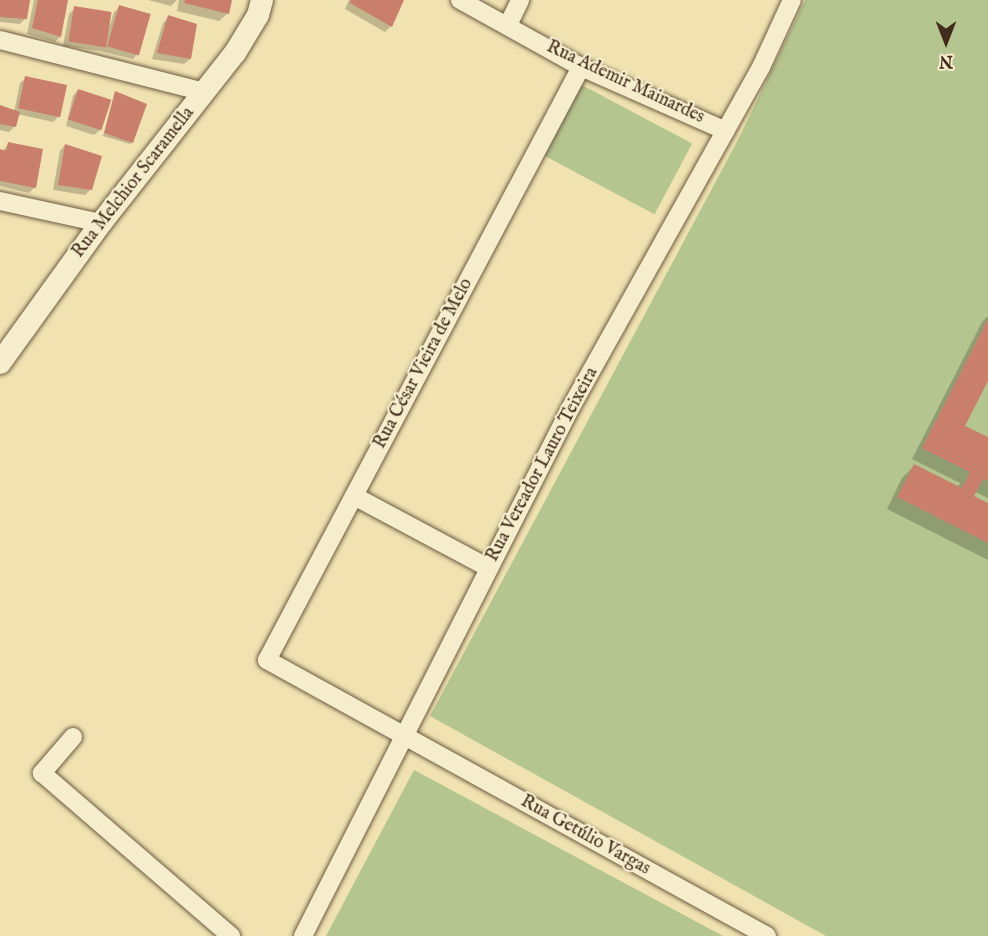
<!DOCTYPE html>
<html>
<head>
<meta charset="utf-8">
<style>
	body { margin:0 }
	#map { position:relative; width:988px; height:936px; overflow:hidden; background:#f0e3b1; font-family:"IM FELL English",serif }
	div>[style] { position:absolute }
	.green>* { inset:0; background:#b5c58f; transform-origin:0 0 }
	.shadow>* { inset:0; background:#0003 }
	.building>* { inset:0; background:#c97f6b; transform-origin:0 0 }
	.roads { filter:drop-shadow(0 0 2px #6e5a42) drop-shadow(0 0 2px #6e5a42) }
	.minor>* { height:18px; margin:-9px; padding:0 9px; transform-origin:9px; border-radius:9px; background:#f5edcc }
	.tertiary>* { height:22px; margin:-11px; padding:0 11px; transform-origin:11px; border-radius:11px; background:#f5edcc }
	span { translate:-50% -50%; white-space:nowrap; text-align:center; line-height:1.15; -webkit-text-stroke:4.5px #f5edcc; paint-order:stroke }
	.street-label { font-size:18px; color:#432c1d }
	.north { position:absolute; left:916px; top:12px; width:60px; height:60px; -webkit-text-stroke:4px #f5edcc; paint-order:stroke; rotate:180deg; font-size:16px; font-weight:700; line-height:24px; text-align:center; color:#432c1d }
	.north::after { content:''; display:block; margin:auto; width:21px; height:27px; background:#432c1d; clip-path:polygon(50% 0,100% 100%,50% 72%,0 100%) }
</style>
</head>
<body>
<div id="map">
	<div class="green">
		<div style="clip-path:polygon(805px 0,988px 0,988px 936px,826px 936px,430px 716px,739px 138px)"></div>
		<div style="left:580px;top:84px;width:127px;height:80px;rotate:28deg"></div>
		<div style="clip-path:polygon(414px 770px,723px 936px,326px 936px)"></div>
	</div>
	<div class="shadow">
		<div style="clip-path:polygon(0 0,29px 0,25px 19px,20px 24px,0 22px)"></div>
		<div style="clip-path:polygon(34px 0,67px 0,60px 37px,55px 42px,27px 34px)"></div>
		<div style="clip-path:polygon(148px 0,177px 0,171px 6px)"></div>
		<div style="clip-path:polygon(179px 0,231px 0,228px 13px,219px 21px,177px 11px)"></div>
		<div style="clip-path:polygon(349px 0,403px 0,391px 26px,385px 32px,345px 9px)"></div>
		<div style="clip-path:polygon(120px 7px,138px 53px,133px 59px,100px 51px,63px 46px,69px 14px,75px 8px,110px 25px,114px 12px)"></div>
		<div style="clip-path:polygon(169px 17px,190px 59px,184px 64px,152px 59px,163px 23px)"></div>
		<div style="clip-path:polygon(26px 78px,59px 116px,53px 122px,17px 114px,15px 126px,9px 132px,0 130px,0 107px,14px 112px,20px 83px)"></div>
		<div style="clip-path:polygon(78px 90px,100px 130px,94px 135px,66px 126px,73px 96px)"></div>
		<div style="clip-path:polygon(116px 92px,132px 142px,130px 144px,103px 136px)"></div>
		<div style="clip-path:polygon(9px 143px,35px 187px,29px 193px,0 186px,0 151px,2px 152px)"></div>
		<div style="clip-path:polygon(65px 145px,91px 189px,85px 195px,53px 190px,60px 151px)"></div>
		<div style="clip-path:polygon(988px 316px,988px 377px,963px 427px,988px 439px,988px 498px,975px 492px,972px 497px,988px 505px,988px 560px,887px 509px,902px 478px,914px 466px,957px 488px,960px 483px,912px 459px,982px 322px)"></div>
	</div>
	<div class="building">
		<div style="clip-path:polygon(0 0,30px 0,27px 19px,0 17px)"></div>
		<div style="clip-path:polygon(38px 0,68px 0,61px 37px,32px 28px)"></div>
		<div style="clip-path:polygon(185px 0,232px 0,229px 14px,184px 3px)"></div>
		<div style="clip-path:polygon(351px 0,404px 0,392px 27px,350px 3px)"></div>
		<div style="left:119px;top:5px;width:33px;height:43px;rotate:16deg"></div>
		<div style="left:74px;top:6px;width:38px;height:36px;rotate:9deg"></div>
		<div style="clip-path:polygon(168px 15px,197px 24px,191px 59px,157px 53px)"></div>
		<div style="left:25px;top:76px;width:43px;height:33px;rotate:12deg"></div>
		<div style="left:78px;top:89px;width:35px;height:32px;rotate:18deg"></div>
		<div style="clip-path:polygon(115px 91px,147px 104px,133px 143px,104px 133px)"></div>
		<div style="clip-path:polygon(0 105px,20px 112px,16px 127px,0 124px)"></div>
		<div style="clip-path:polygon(8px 142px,43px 149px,36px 188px,0 181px,0 149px,6px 151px)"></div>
		<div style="clip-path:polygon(65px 144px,102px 156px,92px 190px,58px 185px)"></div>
		<div style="clip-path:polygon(988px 319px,988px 381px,965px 426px,988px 437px,988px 481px,983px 479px,974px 496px,988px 503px,988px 543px,897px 497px,914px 464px,962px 488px,970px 472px,922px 448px)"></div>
	</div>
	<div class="roads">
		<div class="minor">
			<div style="left:460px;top:0;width:138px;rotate:29deg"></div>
			<div style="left:581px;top:67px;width:158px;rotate:23.8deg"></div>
			<div style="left:508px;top:25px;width:28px;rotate:-64deg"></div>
			<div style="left:0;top:40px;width:211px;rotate:14.3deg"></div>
			<div style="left:581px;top:67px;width:671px;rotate:117.9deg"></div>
			<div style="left:267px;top:660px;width:571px;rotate:28.9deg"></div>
			<div style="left:0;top:201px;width:103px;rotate:12.3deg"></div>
			<div style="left:354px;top:496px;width:153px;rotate:28.1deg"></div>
			<div style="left:73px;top:737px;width:48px;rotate:130.7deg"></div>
			<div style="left:42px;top:773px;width:250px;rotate:40.8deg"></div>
			<div style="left:303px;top:936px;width:593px;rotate:-63.13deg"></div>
			<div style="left:571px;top:407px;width:389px;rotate:-60.8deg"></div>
			<div style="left:761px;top:67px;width:74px;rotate:-65.2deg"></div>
		</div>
		<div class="tertiary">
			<div style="left:0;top:363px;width:173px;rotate:-54.2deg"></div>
			<div style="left:101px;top:223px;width:216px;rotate:-51.8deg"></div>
			<div style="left:235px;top:53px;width:44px;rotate:-58.8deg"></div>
			<div style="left:258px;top:15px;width:16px;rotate:-75deg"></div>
		</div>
	</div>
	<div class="street-label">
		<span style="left:625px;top:83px;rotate:25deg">Rua Ademir Mainardes</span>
		<span style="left:134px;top:183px;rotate:-52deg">Rua Melchior Scaramella</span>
		<span style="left:424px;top:364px;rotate:-62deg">Rua César Vieira de Melo</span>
		<span style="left:543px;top:465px;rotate:-62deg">Rua Vereador Lauro Teixeira</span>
		<span style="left:585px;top:836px;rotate:29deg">Rua Getúlio Vargas</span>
	</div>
	<div class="north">N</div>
</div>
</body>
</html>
